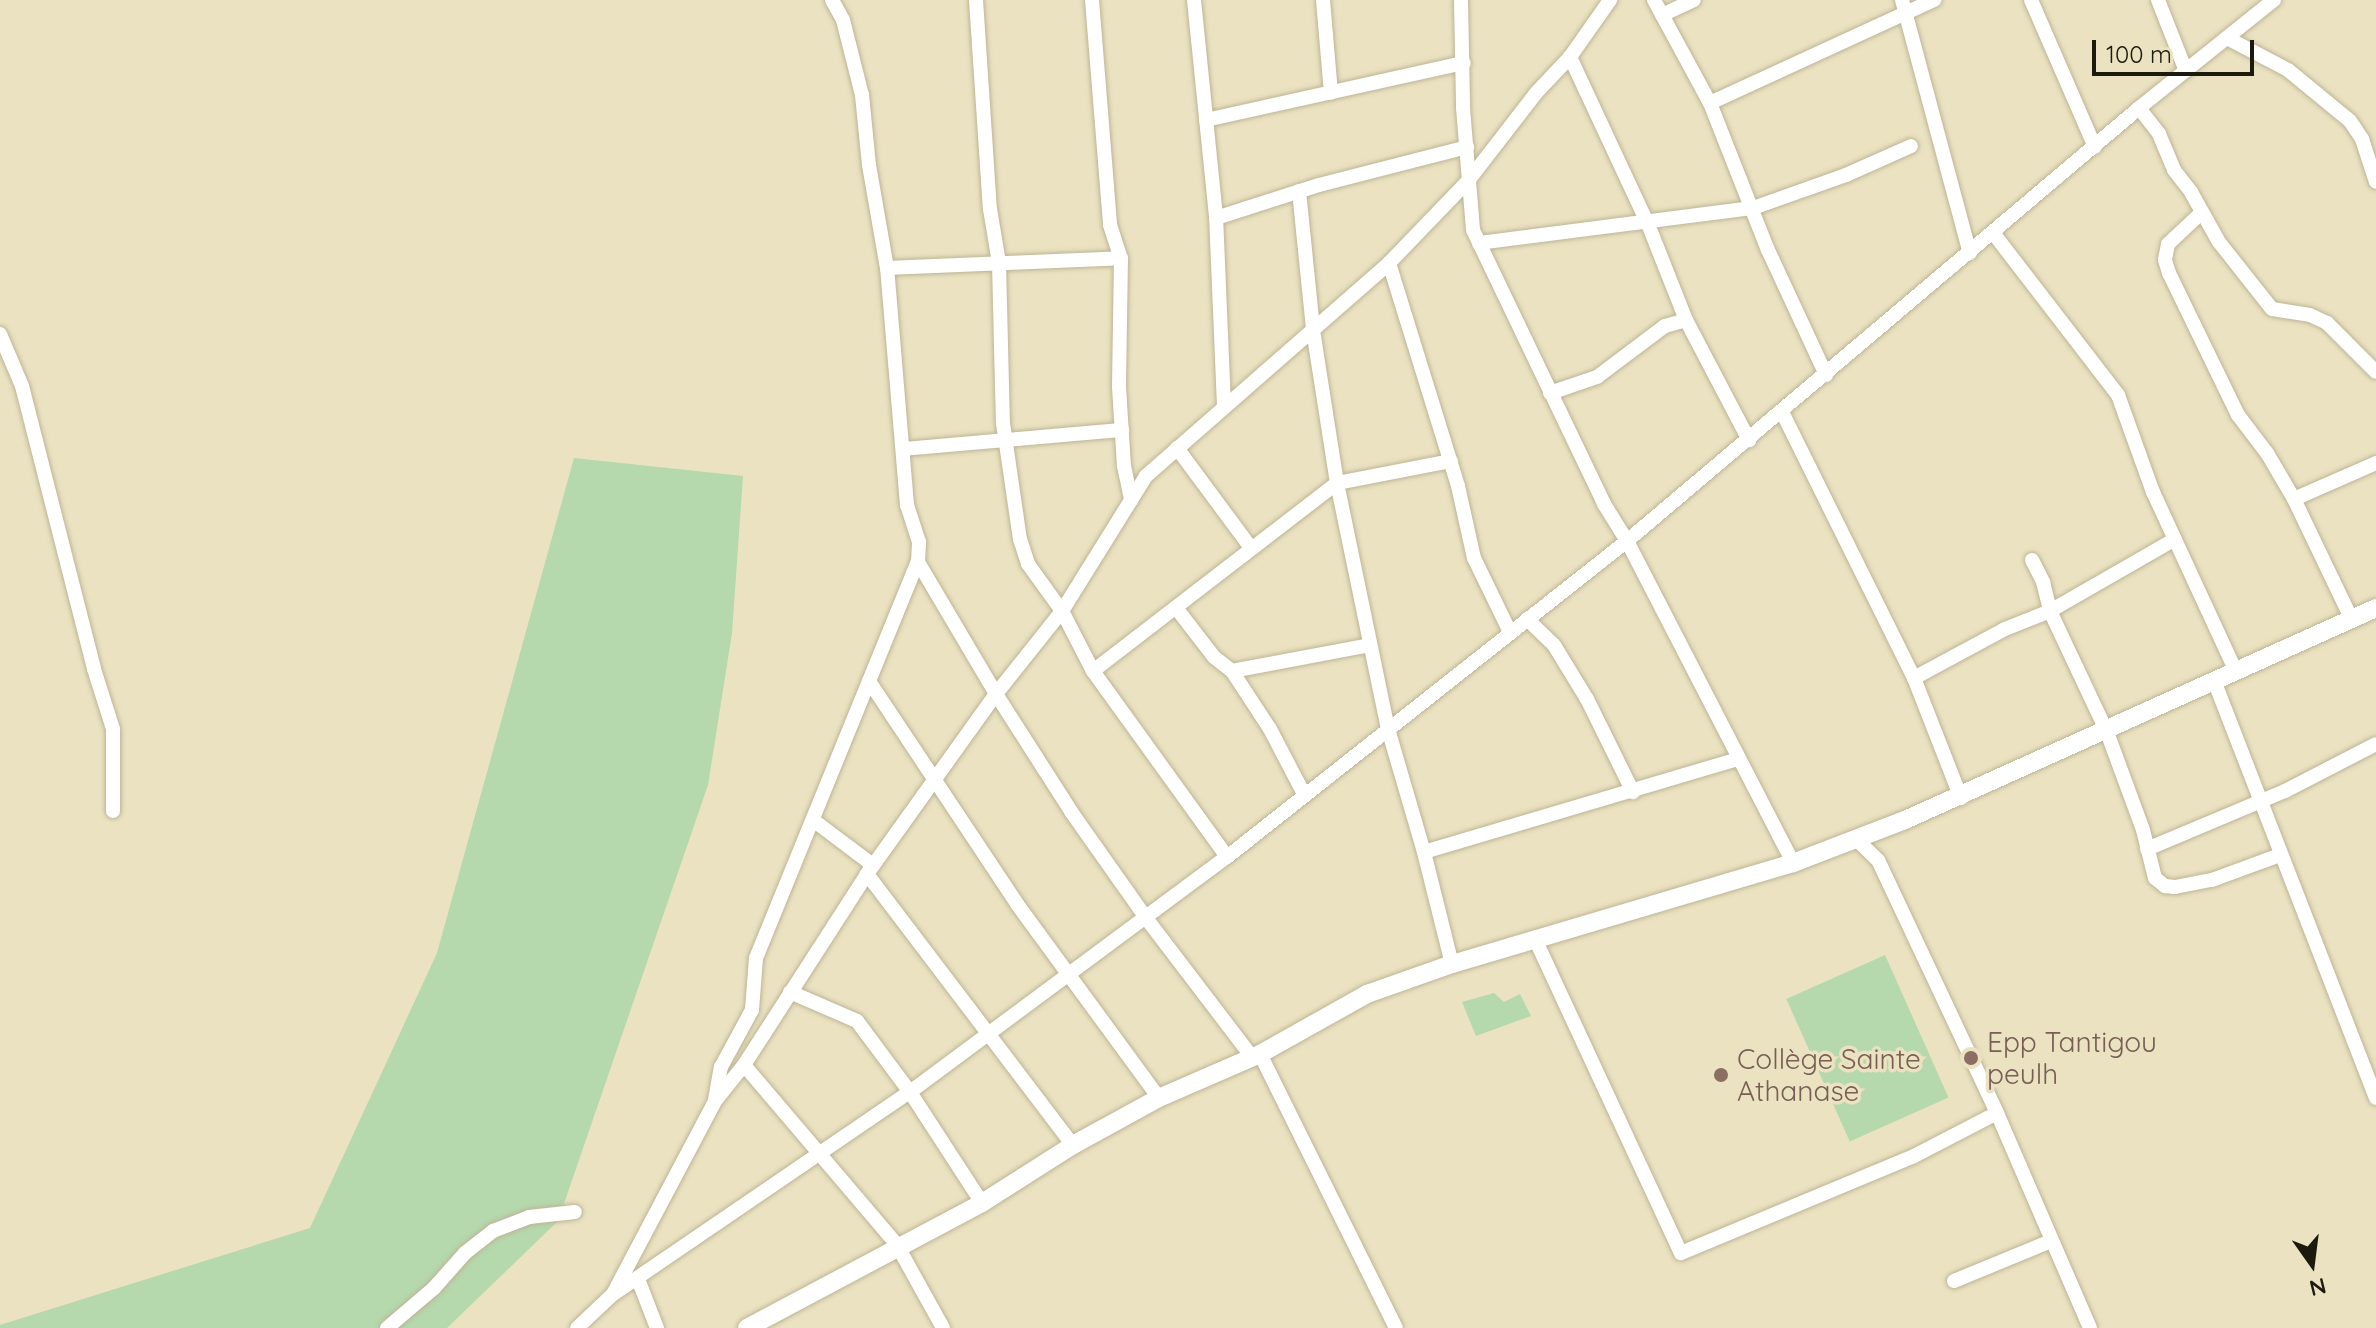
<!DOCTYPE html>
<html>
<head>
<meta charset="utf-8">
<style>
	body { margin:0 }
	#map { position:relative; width:2376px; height:1328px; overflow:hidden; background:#eae2c1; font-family:Quicksand,sans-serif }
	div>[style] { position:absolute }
	.green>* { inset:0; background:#b5d8ad; transform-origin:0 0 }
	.roads { filter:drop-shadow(0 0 2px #bdb595) drop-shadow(0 0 2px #bdb595) }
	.minor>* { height:14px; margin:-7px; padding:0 7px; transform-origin:7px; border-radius:7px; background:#fff }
	.major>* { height:18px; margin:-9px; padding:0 9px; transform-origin:9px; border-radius:9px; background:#fff }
	.dots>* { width:22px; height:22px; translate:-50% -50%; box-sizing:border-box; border:4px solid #eae2c1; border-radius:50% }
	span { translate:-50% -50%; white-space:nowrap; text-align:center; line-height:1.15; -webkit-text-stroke:7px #eae2c1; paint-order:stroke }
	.education-label { font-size:28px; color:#785e54 }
	.left { translate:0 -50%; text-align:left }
	.north { position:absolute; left:2272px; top:1224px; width:80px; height:80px; -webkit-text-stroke:6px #eae2c1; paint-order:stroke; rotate:166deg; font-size:22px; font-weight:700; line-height:32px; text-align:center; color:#1c190d }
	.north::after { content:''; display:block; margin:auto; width:28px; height:36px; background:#1c190d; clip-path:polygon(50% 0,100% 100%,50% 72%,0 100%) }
	.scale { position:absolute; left:2092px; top:40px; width:162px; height:36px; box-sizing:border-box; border:4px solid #1c190d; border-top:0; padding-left:10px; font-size:24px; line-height:28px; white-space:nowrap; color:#1c190d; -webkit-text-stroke:6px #eae2c1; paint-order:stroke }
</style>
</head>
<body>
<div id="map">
	<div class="green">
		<div style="clip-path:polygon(574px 458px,743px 476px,732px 633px,708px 785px,558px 1221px,447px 1328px,0 1328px,0 1325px,310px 1228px,437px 953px)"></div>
		<div style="left:1885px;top:955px;width:156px;height:108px;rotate:66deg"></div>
		<div style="clip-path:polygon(1494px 993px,1504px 1002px,1520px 994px,1531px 1016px,1476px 1036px,1462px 1002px)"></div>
	</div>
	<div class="roads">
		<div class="minor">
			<div style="left:832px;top:0;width:23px;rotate:61deg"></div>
			<div style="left:843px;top:20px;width:77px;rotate:75.8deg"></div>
			<div style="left:862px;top:95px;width:70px;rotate:84.3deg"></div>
			<div style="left:869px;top:165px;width:105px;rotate:80.1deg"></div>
			<div style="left:976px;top:0;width:209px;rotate:86.2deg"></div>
			<div style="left:990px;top:209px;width:55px;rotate:80.5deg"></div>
			<div style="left:999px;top:263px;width:160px;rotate:88.6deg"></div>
			<div style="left:1003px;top:423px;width:117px;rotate:81.7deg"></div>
			<div style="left:1020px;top:539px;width:26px;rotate:72deg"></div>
			<div style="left:1028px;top:564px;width:58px;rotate:54.1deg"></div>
			<div style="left:1062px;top:611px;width:68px;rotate:62.7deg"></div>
			<div style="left:1093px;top:671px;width:229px;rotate:54.2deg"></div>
			<div style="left:1092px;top:0;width:226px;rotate:85.4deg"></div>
			<div style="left:1110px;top:225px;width:35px;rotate:72deg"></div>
			<div style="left:1121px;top:258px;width:129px;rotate:90.9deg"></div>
			<div style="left:1119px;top:387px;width:79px;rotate:86.4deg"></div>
			<div style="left:1124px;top:466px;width:35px;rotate:78deg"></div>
			<div style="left:1194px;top:0;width:219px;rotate:84.2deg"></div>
			<div style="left:1323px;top:0;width:93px;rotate:85.1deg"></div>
			<div style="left:1461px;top:0;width:108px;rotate:88.9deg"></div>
			<div style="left:1463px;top:108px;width:122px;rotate:85.3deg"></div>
			<div style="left:1473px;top:230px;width:304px;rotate:64.4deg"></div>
			<div style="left:1604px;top:504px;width:44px;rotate:58.1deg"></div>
			<div style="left:1627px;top:541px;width:362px;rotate:62.7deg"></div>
			<div style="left:1654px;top:0;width:117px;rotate:61.5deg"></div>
			<div style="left:1710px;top:103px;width:158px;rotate:68.5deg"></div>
			<div style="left:1768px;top:250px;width:138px;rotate:65.1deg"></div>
			<div style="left:1902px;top:0;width:262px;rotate:75deg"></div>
			<div style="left:2031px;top:0;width:160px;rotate:66.5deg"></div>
			<div style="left:2158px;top:0;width:76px;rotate:68.5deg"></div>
			<div style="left:1662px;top:15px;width:35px;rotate:-25deg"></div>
			<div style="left:2229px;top:39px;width:67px;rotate:27.7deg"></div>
			<div style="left:2288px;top:70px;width:80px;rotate:39.4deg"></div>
			<div style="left:2350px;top:121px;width:22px;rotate:56deg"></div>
			<div style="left:2362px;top:139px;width:45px;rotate:72deg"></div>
			<div style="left:1570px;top:57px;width:184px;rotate:65deg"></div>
			<div style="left:1648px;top:224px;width:103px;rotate:68.4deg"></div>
			<div style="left:1686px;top:320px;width:136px;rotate:62.3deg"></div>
			<div style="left:1710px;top:103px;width:247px;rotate:-24.7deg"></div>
			<div style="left:2139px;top:108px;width:33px;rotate:52deg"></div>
			<div style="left:2159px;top:134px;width:39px;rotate:67deg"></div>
			<div style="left:2174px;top:170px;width:28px;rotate:52deg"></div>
			<div style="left:2191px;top:192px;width:57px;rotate:60.8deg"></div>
			<div style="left:2219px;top:242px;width:85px;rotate:51.7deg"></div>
			<div style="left:2272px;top:309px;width:38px;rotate:9deg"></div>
			<div style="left:2310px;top:315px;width:19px;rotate:25deg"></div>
			<div style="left:2327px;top:323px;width:69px;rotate:45deg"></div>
			<div style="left:1206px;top:120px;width:264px;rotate:-12.5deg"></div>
			<div style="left:1299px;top:191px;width:140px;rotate:84.2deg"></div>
			<div style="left:1313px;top:330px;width:155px;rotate:81.1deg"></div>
			<div style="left:1337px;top:483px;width:251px;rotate:78.3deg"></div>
			<div style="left:1388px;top:729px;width:128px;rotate:73.7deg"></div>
			<div style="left:1424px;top:852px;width:327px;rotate:-16.5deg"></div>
			<div style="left:2201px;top:213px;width:45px;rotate:136.8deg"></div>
			<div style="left:2168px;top:244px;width:16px;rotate:101deg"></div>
			<div style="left:2165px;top:260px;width:14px;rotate:73deg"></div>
			<div style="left:2169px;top:273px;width:158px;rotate:64.1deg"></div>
			<div style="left:2238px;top:415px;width:48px;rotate:52.7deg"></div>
			<div style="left:2267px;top:453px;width:53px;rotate:59.6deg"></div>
			<div style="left:2294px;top:499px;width:132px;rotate:64.4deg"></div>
			<div style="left:1994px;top:234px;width:203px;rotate:52.4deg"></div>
			<div style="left:2118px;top:395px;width:103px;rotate:70.2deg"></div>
			<div style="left:2153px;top:492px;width:198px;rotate:65.2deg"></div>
			<div style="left:1479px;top:243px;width:276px;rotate:-7.3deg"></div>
			<div style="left:1753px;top:208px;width:99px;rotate:-19.5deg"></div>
			<div style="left:1846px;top:175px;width:71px;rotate:-24deg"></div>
			<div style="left:1389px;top:263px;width:233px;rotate:72.8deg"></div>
			<div style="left:1458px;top:486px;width:74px;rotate:77.5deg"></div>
			<div style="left:1474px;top:558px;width:82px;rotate:64.1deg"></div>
			<div style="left:0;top:334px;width:56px;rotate:67.1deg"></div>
			<div style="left:22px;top:386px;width:292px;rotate:75.7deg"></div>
			<div style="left:94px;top:669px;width:63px;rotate:72.4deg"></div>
			<div style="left:113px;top:729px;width:82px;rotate:90deg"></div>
			<div style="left:1550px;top:393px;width:50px;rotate:-18.8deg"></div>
			<div style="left:1597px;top:377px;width:85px;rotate:-36.9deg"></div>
			<div style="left:1665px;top:326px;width:22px;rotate:-16deg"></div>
			<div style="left:1224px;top:406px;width:188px;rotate:-92.4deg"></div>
			<div style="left:1216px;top:218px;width:108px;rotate:-17.8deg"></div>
			<div style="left:1319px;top:185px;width:153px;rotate:-14.4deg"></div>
			<div style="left:1782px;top:412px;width:297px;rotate:63.6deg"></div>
			<div style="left:1914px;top:678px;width:129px;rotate:68.6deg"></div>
			<div style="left:1177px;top:448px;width:124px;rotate:53.5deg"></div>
			<div style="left:903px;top:449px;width:220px;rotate:-5deg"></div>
			<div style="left:2294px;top:499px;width:90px;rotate:-23.7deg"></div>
			<div style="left:2032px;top:560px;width:25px;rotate:63deg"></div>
			<div style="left:2043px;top:582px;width:30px;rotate:76deg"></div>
			<div style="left:2050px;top:611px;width:134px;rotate:64.8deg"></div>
			<div style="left:2107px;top:732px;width:104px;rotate:69.8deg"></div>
			<div style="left:2143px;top:830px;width:49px;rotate:76deg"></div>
			<div style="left:2155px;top:878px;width:13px;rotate:39deg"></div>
			<div style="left:2165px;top:886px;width:10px;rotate:6deg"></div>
			<div style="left:2175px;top:887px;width:38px;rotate:-11deg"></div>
			<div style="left:2212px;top:880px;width:72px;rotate:-20.2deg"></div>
			<div style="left:918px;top:562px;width:153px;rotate:59.4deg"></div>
			<div style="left:996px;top:694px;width:141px;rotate:57.4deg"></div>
			<div style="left:1072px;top:813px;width:128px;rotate:54.8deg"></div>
			<div style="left:1146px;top:918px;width:173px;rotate:52.7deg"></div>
			<div style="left:1177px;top:609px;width:61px;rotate:52.4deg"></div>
			<div style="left:1214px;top:657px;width:23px;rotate:38deg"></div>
			<div style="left:1232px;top:671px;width:69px;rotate:56.8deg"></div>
			<div style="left:1270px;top:729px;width:73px;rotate:62.4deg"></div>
			<div style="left:1527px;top:619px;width:37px;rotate:44deg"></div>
			<div style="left:1554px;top:645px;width:63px;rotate:58.6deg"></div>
			<div style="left:1587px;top:699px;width:104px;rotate:63.7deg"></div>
			<div style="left:1093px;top:671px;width:308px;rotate:-37.6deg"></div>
			<div style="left:1337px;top:483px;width:116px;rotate:-10.9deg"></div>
			<div style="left:1232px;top:671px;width:140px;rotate:-10.7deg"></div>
			<div style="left:1914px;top:678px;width:103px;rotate:-28.3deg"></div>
			<div style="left:2005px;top:629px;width:48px;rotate:-21.8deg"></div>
			<div style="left:2050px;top:611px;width:144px;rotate:-29.9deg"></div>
			<div style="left:869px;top:681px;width:268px;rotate:56.4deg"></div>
			<div style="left:1017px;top:904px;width:240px;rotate:53.8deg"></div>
			<div style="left:2215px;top:683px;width:445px;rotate:68.8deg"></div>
			<div style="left:813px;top:820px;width:75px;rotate:36.9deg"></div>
			<div style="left:1856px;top:839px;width:30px;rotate:44deg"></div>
			<div style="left:1878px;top:860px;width:280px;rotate:64.8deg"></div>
			<div style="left:1997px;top:1113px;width:234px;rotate:66.6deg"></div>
			<div style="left:2147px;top:849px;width:150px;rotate:-22.8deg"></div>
			<div style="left:2285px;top:791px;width:102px;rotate:-27.3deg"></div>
			<div style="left:1424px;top:852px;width:115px;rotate:76deg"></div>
			<div style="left:867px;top:874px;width:340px;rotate:52.8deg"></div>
			<div style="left:1536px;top:941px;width:344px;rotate:65.1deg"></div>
			<div style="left:1681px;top:1253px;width:252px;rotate:-22.6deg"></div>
			<div style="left:1914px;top:1156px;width:93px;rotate:-27.4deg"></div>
			<div style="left:790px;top:992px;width:73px;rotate:23.4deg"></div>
			<div style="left:857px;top:1021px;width:89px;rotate:53.3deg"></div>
			<div style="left:910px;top:1092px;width:132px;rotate:57deg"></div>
			<div style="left:1260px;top:1054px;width:306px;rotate:63.6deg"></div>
			<div style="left:744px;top:1065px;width:236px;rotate:49.6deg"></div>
			<div style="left:897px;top:1245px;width:95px;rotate:61deg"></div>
			<div style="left:715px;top:1100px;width:34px;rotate:-80deg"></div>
			<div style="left:721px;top:1067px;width:65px;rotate:-61.5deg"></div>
			<div style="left:752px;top:1010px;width:52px;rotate:-85.6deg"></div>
			<div style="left:756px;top:958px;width:428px;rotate:-67.8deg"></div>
			<div style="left:918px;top:562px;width:20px;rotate:-87deg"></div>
			<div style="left:919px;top:542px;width:39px;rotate:-108deg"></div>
			<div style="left:907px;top:505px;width:238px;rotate:-94.8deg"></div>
			<div style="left:887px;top:268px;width:234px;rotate:-2.4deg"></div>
			<div style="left:638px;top:1279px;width:53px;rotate:68.8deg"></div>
			<div style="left:1954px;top:1281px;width:105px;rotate:-22.4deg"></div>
			<div style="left:614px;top:1292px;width:216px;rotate:-62.1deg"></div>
			<div style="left:715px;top:1101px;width:46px;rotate:-51.1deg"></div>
			<div style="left:744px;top:1065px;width:227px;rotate:-57.2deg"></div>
			<div style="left:867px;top:874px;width:221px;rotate:-54.4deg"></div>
			<div style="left:996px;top:694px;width:106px;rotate:-51.5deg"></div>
			<div style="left:1062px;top:611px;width:159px;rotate:-58.1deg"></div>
			<div style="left:1146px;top:476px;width:323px;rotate:-41.2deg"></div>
			<div style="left:1389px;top:263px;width:114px;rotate:-46.1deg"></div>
			<div style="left:1468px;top:181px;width:111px;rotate:-52.3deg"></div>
			<div style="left:1536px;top:93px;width:50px;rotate:-46.6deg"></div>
			<div style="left:1570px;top:57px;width:70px;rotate:-54.9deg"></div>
			<div style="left:387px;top:1328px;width:62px;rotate:-40.4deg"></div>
			<div style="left:434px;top:1288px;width:47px;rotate:-48.5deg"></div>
			<div style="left:465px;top:1253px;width:36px;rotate:-38deg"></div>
			<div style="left:493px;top:1231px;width:39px;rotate:-21deg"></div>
			<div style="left:529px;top:1217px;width:46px;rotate:-6.2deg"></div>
			<div style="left:577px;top:1328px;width:48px;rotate:-43.3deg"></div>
			<div style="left:612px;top:1295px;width:361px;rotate:-34.3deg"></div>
			<div style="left:910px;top:1092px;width:395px;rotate:-36.6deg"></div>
			<div style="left:1227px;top:857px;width:510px;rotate:-38.31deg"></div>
			<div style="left:1627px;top:541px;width:671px;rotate:-40.22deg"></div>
			<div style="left:2139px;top:108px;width:173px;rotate:-38.7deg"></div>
		</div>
		<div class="major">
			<div style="left:747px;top:1328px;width:266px;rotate:-28deg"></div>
			<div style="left:982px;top:1203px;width:108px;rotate:-32.5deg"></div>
			<div style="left:1073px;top:1145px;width:98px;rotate:-28.7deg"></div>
			<div style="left:1159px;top:1098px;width:110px;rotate:-23.5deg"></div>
			<div style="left:1260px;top:1054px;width:123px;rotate:-29.3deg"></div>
			<div style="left:1367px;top:994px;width:90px;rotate:-19.4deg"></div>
			<div style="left:1452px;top:964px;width:356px;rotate:-16.5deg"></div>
			<div style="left:1793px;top:863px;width:120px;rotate:-21deg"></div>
			<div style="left:1905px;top:820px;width:517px;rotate:-24.23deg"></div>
		</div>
	</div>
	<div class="dots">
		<div style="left:1971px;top:1058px;background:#8d6e63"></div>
		<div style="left:1721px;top:1075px;background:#8d6e63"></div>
	</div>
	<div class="education-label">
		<span class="left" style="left:1987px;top:1058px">Epp Tantigou<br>peulh</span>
		<span class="left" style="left:1737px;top:1075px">Collège Sainte<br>Athanase</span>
	</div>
	<div class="north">N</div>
	<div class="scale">100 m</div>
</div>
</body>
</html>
